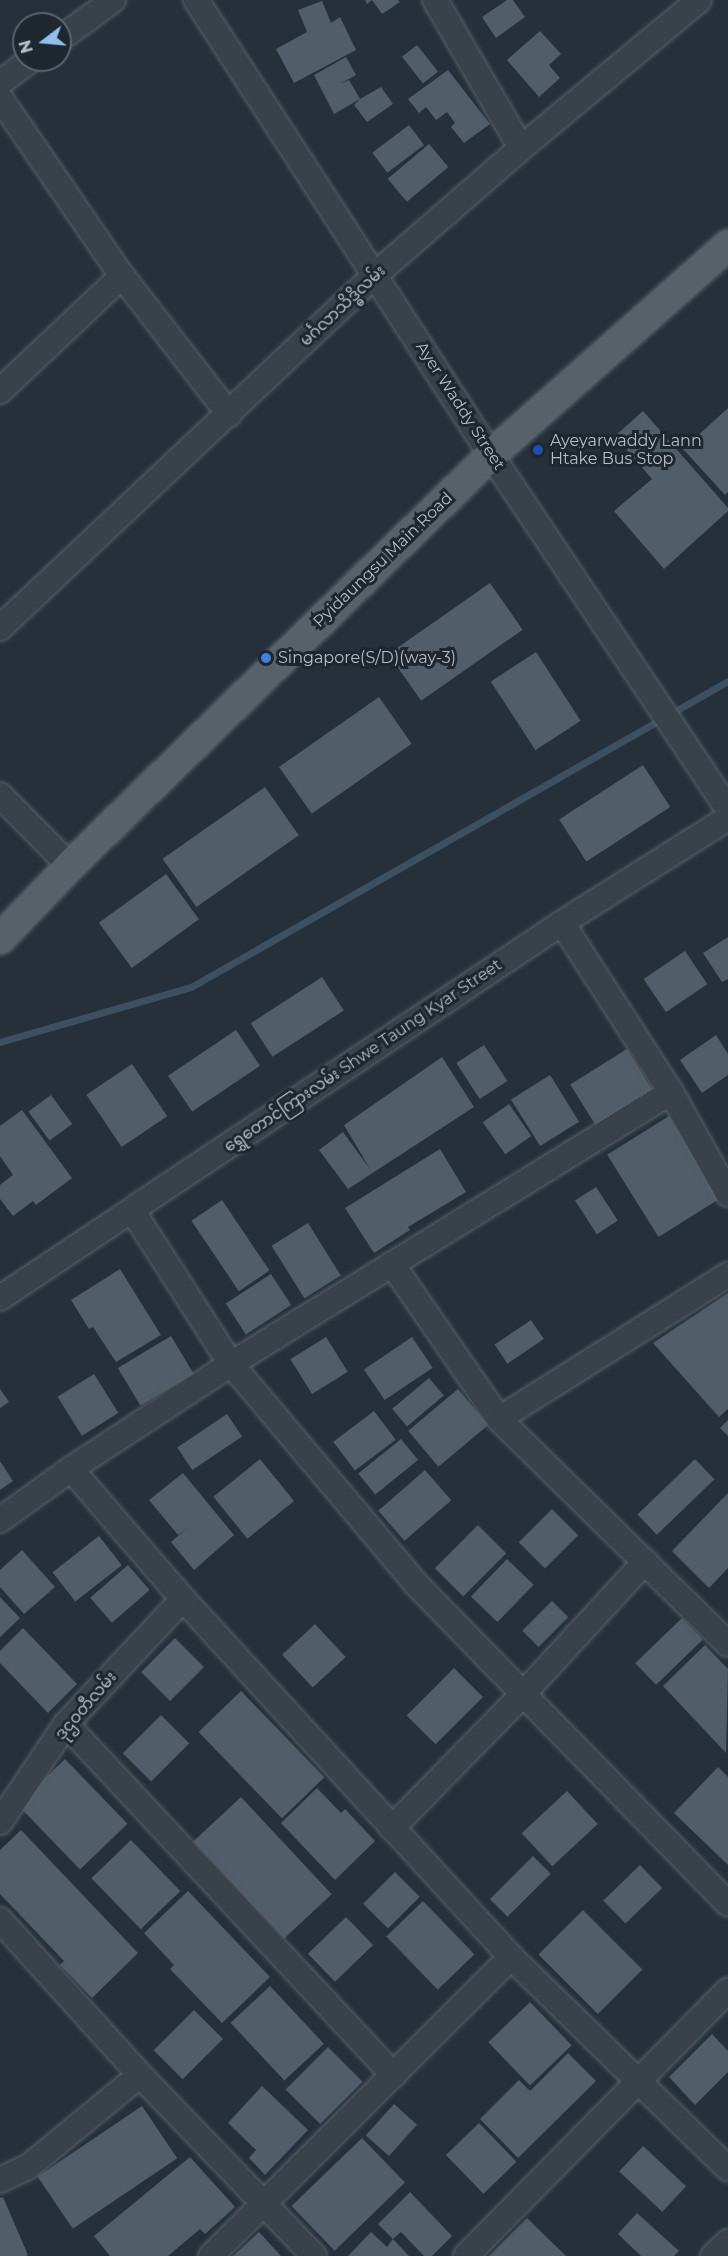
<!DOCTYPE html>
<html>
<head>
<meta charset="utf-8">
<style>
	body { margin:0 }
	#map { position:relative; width:728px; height:2256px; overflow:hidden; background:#25303a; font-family:Montserrat,"Noto Sans Myanmar",sans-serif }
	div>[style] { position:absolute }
	.stream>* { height:7px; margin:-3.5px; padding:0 3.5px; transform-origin:3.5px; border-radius:3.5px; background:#3d5061 }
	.building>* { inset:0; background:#515d68; transform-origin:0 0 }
	.roads { filter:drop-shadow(0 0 2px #576068) drop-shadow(0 0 2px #576068) }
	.minor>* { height:24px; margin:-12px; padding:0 12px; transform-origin:12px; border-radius:12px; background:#39424a }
	.major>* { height:30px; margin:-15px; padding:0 15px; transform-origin:15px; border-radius:15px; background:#57616a }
	.dots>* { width:16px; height:16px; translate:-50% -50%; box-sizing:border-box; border:3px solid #1e272f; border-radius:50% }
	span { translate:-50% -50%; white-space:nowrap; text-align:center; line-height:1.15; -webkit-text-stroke:6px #1e272f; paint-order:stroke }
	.street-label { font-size:16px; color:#b4bdc6 }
	.poi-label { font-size:16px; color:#b4bdc6 }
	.left { translate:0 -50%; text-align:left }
	.north { position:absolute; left:12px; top:12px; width:60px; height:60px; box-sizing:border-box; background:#1e272f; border:2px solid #5a636b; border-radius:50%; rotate:254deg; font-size:16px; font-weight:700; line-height:24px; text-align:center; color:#b4bdc6 }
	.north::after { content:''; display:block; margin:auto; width:21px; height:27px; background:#92c0ed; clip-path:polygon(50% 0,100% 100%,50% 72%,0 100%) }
</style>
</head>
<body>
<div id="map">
	<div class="stream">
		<div style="left:0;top:1042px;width:199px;rotate:-16.1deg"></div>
		<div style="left:191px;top:987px;width:618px;rotate:-29.68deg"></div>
	</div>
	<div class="building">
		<div style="clip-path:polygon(365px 0,398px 0,400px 2px,382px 14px,372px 0,367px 4px)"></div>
		<div style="clip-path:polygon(507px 0,513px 0,525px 17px,496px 38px,482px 17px)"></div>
		<div style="clip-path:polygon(322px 1px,331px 23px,340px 17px,356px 50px,294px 83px,276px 49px,307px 32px,298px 10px)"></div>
		<div style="clip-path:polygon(540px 31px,561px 54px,549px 65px,560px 78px,539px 97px,507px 60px)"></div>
		<div style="left:417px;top:45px;width:34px;height:19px;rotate:52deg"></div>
		<div style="clip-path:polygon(346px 57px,356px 75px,340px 84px,349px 80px,360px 99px,381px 87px,393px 104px,367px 122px,354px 105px,360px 99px,334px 114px,314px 75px)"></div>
		<div style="clip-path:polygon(448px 70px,490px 124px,464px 143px,451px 127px,455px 123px,447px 112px,436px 120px,426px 107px,419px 113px,408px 99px)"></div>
		<div style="left:409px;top:125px;width:25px;height:46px;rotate:53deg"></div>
		<div style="left:429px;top:144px;width:30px;height:54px;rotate:50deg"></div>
		<div style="clip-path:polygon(728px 408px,728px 492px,725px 495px,683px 449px)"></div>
		<div style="clip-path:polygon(643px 411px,728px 508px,728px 511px,664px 569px,614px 511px,652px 479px,615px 436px)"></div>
		<div style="left:490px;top:583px;width:57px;height:124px;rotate:55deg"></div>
		<div style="left:536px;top:652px;width:82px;height:54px;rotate:57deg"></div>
		<div style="left:379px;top:697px;width:57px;height:122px;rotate:55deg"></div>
		<div style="left:643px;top:765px;width:50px;height:100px;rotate:57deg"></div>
		<div style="left:265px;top:787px;width:59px;height:125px;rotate:55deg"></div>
		<div style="left:166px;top:874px;width:56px;height:83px;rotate:54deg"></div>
		<div style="clip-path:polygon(728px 937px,728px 979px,722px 982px,703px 953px)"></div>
		<div style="left:685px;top:951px;width:40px;height:50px;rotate:56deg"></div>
		<div style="left:322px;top:977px;width:40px;height:85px;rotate:57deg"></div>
		<div style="left:236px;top:1030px;width:43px;height:82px;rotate:56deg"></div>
		<div style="clip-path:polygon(716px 1035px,728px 1054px,728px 1075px,702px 1093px,680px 1060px)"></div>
		<div style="left:484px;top:1045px;width:43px;height:33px;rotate:57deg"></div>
		<div style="left:627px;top:1049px;width:49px;height:67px;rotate:58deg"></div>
		<div style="clip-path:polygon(442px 1057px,474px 1107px,348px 1189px,319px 1150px,343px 1132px,370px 1169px,344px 1125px)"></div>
		<div style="left:132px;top:1064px;width:63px;height:55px;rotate:56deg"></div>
		<div style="left:550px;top:1075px;width:55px;height:46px;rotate:58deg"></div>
		<div style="left:51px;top:1095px;width:36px;height:28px;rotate:54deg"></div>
		<div style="left:509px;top:1104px;width:39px;height:32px;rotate:55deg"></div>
		<div style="clip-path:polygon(22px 1110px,72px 1178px,36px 1205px,33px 1201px,13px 1216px,0 1199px,0 1185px,13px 1175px,0 1156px,0 1126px)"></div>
		<div style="left:669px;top:1116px;width:97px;height:73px;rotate:58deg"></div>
		<div style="clip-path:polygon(440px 1149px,466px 1192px,408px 1227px,410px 1230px,374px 1253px,345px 1208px)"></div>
		<div style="left:596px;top:1187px;width:40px;height:25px;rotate:57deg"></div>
		<div style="left:222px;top:1200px;width:85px;height:37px;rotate:56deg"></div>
		<div style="left:308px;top:1223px;width:62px;height:43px;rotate:58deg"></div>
		<div style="clip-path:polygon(120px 1269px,161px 1335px,116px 1362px,93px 1327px,89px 1329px,71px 1300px)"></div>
		<div style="left:271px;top:1274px;width:37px;height:54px;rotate:57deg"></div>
		<div style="clip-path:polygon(728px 1293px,728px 1409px,719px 1417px,653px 1343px)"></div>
		<div style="left:531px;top:1320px;width:23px;height:44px;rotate:56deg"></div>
		<div style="left:171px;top:1336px;width:44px;height:62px;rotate:59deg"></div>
		<div style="left:326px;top:1337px;width:41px;height:42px;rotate:58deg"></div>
		<div style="left:412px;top:1337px;width:37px;height:58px;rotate:56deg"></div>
		<div style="left:94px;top:1374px;width:46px;height:43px;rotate:58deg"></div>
		<div style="left:429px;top:1378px;width:23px;height:48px;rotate:50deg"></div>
		<div style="clip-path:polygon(0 1389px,9px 1402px,0 1408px)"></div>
		<div style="left:458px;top:1389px;width:47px;height:65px;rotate:50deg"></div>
		<div style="left:374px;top:1411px;width:36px;height:51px;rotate:53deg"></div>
		<div style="left:227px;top:1414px;width:27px;height:60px;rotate:56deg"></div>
		<div style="clip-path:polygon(728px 1420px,728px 1436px,720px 1428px)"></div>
		<div style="left:401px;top:1439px;width:27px;height:55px;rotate:51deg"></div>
		<div style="left:260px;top:1459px;width:54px;height:60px;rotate:51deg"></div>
		<div style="left:695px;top:1459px;width:28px;height:80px;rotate:46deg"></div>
		<div style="clip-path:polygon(0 1461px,13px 1481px,0 1490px)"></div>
		<div style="left:425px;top:1470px;width:40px;height:62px;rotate:49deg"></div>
		<div style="clip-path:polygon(183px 1473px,234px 1535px,194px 1570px,171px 1542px,187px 1528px,178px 1535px,149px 1500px)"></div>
		<div style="clip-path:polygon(728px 1493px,728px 1568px,709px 1588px,672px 1551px)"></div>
		<div style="left:552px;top:1509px;width:37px;height:47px;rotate:45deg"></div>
		<div style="left:478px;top:1525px;width:40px;height:61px;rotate:45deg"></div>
		<div style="left:99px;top:1536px;width:37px;height:59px;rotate:52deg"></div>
		<div style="clip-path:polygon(22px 1550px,55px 1587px,24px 1614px,0 1587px,0 1570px)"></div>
		<div style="left:507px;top:1559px;width:37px;height:52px;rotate:44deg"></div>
		<div style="left:128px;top:1565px;width:33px;height:50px;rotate:49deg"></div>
		<div style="clip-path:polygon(0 1597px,20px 1618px,0 1637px)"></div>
		<div style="left:552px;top:1601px;width:23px;height:42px;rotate:45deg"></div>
		<div style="left:682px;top:1618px;width:30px;height:65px;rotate:46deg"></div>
		<div style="left:315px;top:1624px;width:45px;height:45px;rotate:47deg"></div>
		<div style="clip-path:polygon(23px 1628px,77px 1684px,48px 1713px,0 1663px,0 1651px)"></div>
		<div style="left:175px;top:1638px;width:41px;height:48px;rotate:45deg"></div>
		<div style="clip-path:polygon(705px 1645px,728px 1669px,726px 1753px,663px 1686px)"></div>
		<div style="left:454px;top:1668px;width:41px;height:67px;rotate:45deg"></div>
		<div style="left:241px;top:1691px;width:120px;height:59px;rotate:46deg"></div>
		<div style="left:161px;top:1715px;width:40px;height:54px;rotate:45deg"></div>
		<div style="left:65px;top:1759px;width:90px;height:66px;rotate:46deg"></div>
		<div style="clip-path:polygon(718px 1767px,728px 1777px,728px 1865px,674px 1813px)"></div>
		<div style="clip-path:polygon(317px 1788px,341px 1813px,345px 1809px,375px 1841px,335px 1880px,281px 1823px)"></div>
		<div style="left:567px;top:1791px;width:45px;height:62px;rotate:47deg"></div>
		<div style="left:241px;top:1797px;width:133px;height:65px;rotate:47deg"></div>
		<div style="clip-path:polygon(21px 1830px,138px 1953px,92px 1998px,60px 1965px,64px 1961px,0 1894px,0 1850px)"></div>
		<div style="left:131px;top:1840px;width:71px;height:55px;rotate:46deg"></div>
		<div style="left:533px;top:1856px;width:25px;height:61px;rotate:45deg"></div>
		<div style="left:640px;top:1865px;width:32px;height:51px;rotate:46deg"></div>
		<div style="left:395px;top:1872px;width:35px;height:45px;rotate:45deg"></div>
		<div style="clip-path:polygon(188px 1891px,270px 1977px,222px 2023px,170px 1969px,174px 1965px,144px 1933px)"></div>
		<div style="left:423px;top:1901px;width:74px;height:51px;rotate:46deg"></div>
		<div style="left:583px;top:1910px;width:84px;height:63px;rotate:45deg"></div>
		<div style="left:346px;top:1917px;width:39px;height:53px;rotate:46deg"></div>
		<div style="left:270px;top:1986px;width:79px;height:54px;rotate:47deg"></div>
		<div style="left:530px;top:2002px;width:60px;height:58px;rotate:46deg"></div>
		<div style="left:194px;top:2010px;width:41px;height:57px;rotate:45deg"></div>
		<div style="clip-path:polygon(712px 2034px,728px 2051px,728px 2072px,695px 2105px,669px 2077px)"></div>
		<div style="left:328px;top:2047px;width:49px;height:60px;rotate:45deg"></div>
		<div style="clip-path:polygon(568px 2053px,596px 2081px,518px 2158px,480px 2119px,519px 2080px,530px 2091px)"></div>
		<div style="clip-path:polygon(262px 2086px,308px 2130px,265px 2175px,249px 2158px,256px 2150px,228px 2123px)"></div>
		<div style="left:394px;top:2104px;width:31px;height:42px;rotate:42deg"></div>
		<div style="left:142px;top:2106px;width:63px;height:126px;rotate:56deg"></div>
		<div style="left:479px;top:2123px;width:54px;height:46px;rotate:46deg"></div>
		<div style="left:362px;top:2138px;width:62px;height:98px;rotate:46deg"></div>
		<div style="left:643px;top:2146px;width:59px;height:35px;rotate:43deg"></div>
		<div style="clip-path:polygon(190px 2157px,235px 2207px,205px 2234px,200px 2229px,168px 2256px,110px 2256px,94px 2236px)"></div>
		<div style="clip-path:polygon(410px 2192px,452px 2236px,432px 2256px,424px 2256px,401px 2232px,393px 2239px,409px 2256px,348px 2256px,371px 2232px,387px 2247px,393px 2239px,378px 2224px)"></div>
		<div style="clip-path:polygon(3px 2197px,28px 2255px,26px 2256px,0 2256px,0 2198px)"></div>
		<div style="clip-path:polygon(637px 2213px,679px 2251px,674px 2256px,641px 2256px,618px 2234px)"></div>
		<div style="clip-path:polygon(527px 2218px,566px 2256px,489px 2256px)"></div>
		<div style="clip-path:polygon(259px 2232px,281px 2256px,233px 2256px)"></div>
	</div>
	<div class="roads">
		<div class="minor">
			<div style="left:196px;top:0;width:542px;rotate:57.04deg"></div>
			<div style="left:491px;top:455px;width:426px;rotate:56.2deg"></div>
			<div style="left:435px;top:0;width:171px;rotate:59.8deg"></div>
			<div style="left:60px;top:39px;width:66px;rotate:-36.3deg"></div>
			<div style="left:0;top:83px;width:39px;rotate:-37deg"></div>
			<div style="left:0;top:98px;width:216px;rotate:55.6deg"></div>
			<div style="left:122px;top:276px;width:175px;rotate:52.2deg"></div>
			<div style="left:0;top:391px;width:168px;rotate:-43.3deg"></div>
			<div style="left:0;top:628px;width:515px;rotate:-43.27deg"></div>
			<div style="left:375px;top:275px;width:194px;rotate:-41deg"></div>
			<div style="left:521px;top:148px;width:231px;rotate:-39.7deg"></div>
			<div style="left:0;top:795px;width:100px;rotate:45.4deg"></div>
			<div style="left:562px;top:923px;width:201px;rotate:57.2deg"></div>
			<div style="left:671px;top:1092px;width:117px;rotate:60.8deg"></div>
			<div style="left:132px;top:1210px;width:183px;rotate:57.3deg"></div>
			<div style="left:231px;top:1364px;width:287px;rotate:49.9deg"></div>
			<div style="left:416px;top:1584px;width:447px;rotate:45.7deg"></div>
			<div style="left:392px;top:1264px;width:188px;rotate:55.4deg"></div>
			<div style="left:499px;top:1419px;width:321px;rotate:44.5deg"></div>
			<div style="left:0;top:1298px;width:676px;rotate:-33.71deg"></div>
			<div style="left:562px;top:923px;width:196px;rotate:-32.3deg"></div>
			<div style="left:499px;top:1419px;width:271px;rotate:-32.2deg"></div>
			<div style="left:71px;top:1469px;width:172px;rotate:49.3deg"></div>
			<div style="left:183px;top:1599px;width:486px;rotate:47.5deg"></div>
			<div style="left:511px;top:1957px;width:303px;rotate:44.3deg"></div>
			<div style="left:0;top:1520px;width:87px;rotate:-35.7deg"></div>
			<div style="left:71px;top:1469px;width:191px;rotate:-33.3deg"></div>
			<div style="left:231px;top:1364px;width:517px;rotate:-31.72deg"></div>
			<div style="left:66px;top:1724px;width:480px;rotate:47deg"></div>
			<div style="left:0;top:1822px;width:118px;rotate:-56deg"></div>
			<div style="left:66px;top:1724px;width:171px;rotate:-46.9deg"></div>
			<div style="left:392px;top:1828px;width:187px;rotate:-45.6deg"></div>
			<div style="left:523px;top:1694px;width:180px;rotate:-47.3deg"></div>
			<div style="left:0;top:1920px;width:209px;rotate:47.9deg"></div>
			<div style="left:140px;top:2075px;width:251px;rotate:46.1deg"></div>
			<div style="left:0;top:2180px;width:31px;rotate:-25deg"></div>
			<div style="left:28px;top:2167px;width:145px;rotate:-39.4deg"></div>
			<div style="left:211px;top:2256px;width:424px;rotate:-44.9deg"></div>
			<div style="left:466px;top:2256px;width:373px;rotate:-45.4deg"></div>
			<div style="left:713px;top:2256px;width:21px;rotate:-43deg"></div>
		</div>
		<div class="major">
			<div style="left:0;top:939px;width:101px;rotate:-46.2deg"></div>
			<div style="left:70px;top:866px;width:588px;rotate:-44.31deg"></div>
			<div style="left:491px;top:455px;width:317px;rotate:-41.5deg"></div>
		</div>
	</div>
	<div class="dots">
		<div style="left:538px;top:450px;background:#1a4fb4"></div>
		<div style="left:266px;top:658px;background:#3f7fe0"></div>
	</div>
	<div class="street-label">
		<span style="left:343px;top:306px;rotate:-43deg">မင်္ဂလာသိဒ္ဓိလမ်း</span>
		<span style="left:460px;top:406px;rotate:57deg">Ayer Waddy Street</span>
		<span style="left:383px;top:560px;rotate:-44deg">Pyidaungsu Main Road</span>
		<span style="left:363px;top:1056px;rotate:-34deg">ရွှေတောင်ကြားလမ်း Shwe Taung Kyar Street</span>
		<span style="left:86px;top:1706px;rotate:-49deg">ဒုဌဝတီလမ်း</span>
	</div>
	<div class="poi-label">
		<span class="left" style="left:550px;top:450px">Ayeyarwaddy Lann<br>Htake Bus Stop</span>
		<span class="left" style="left:278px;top:658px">Singapore(S/D)(way-3)</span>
	</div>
	<div class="north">N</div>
</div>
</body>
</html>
